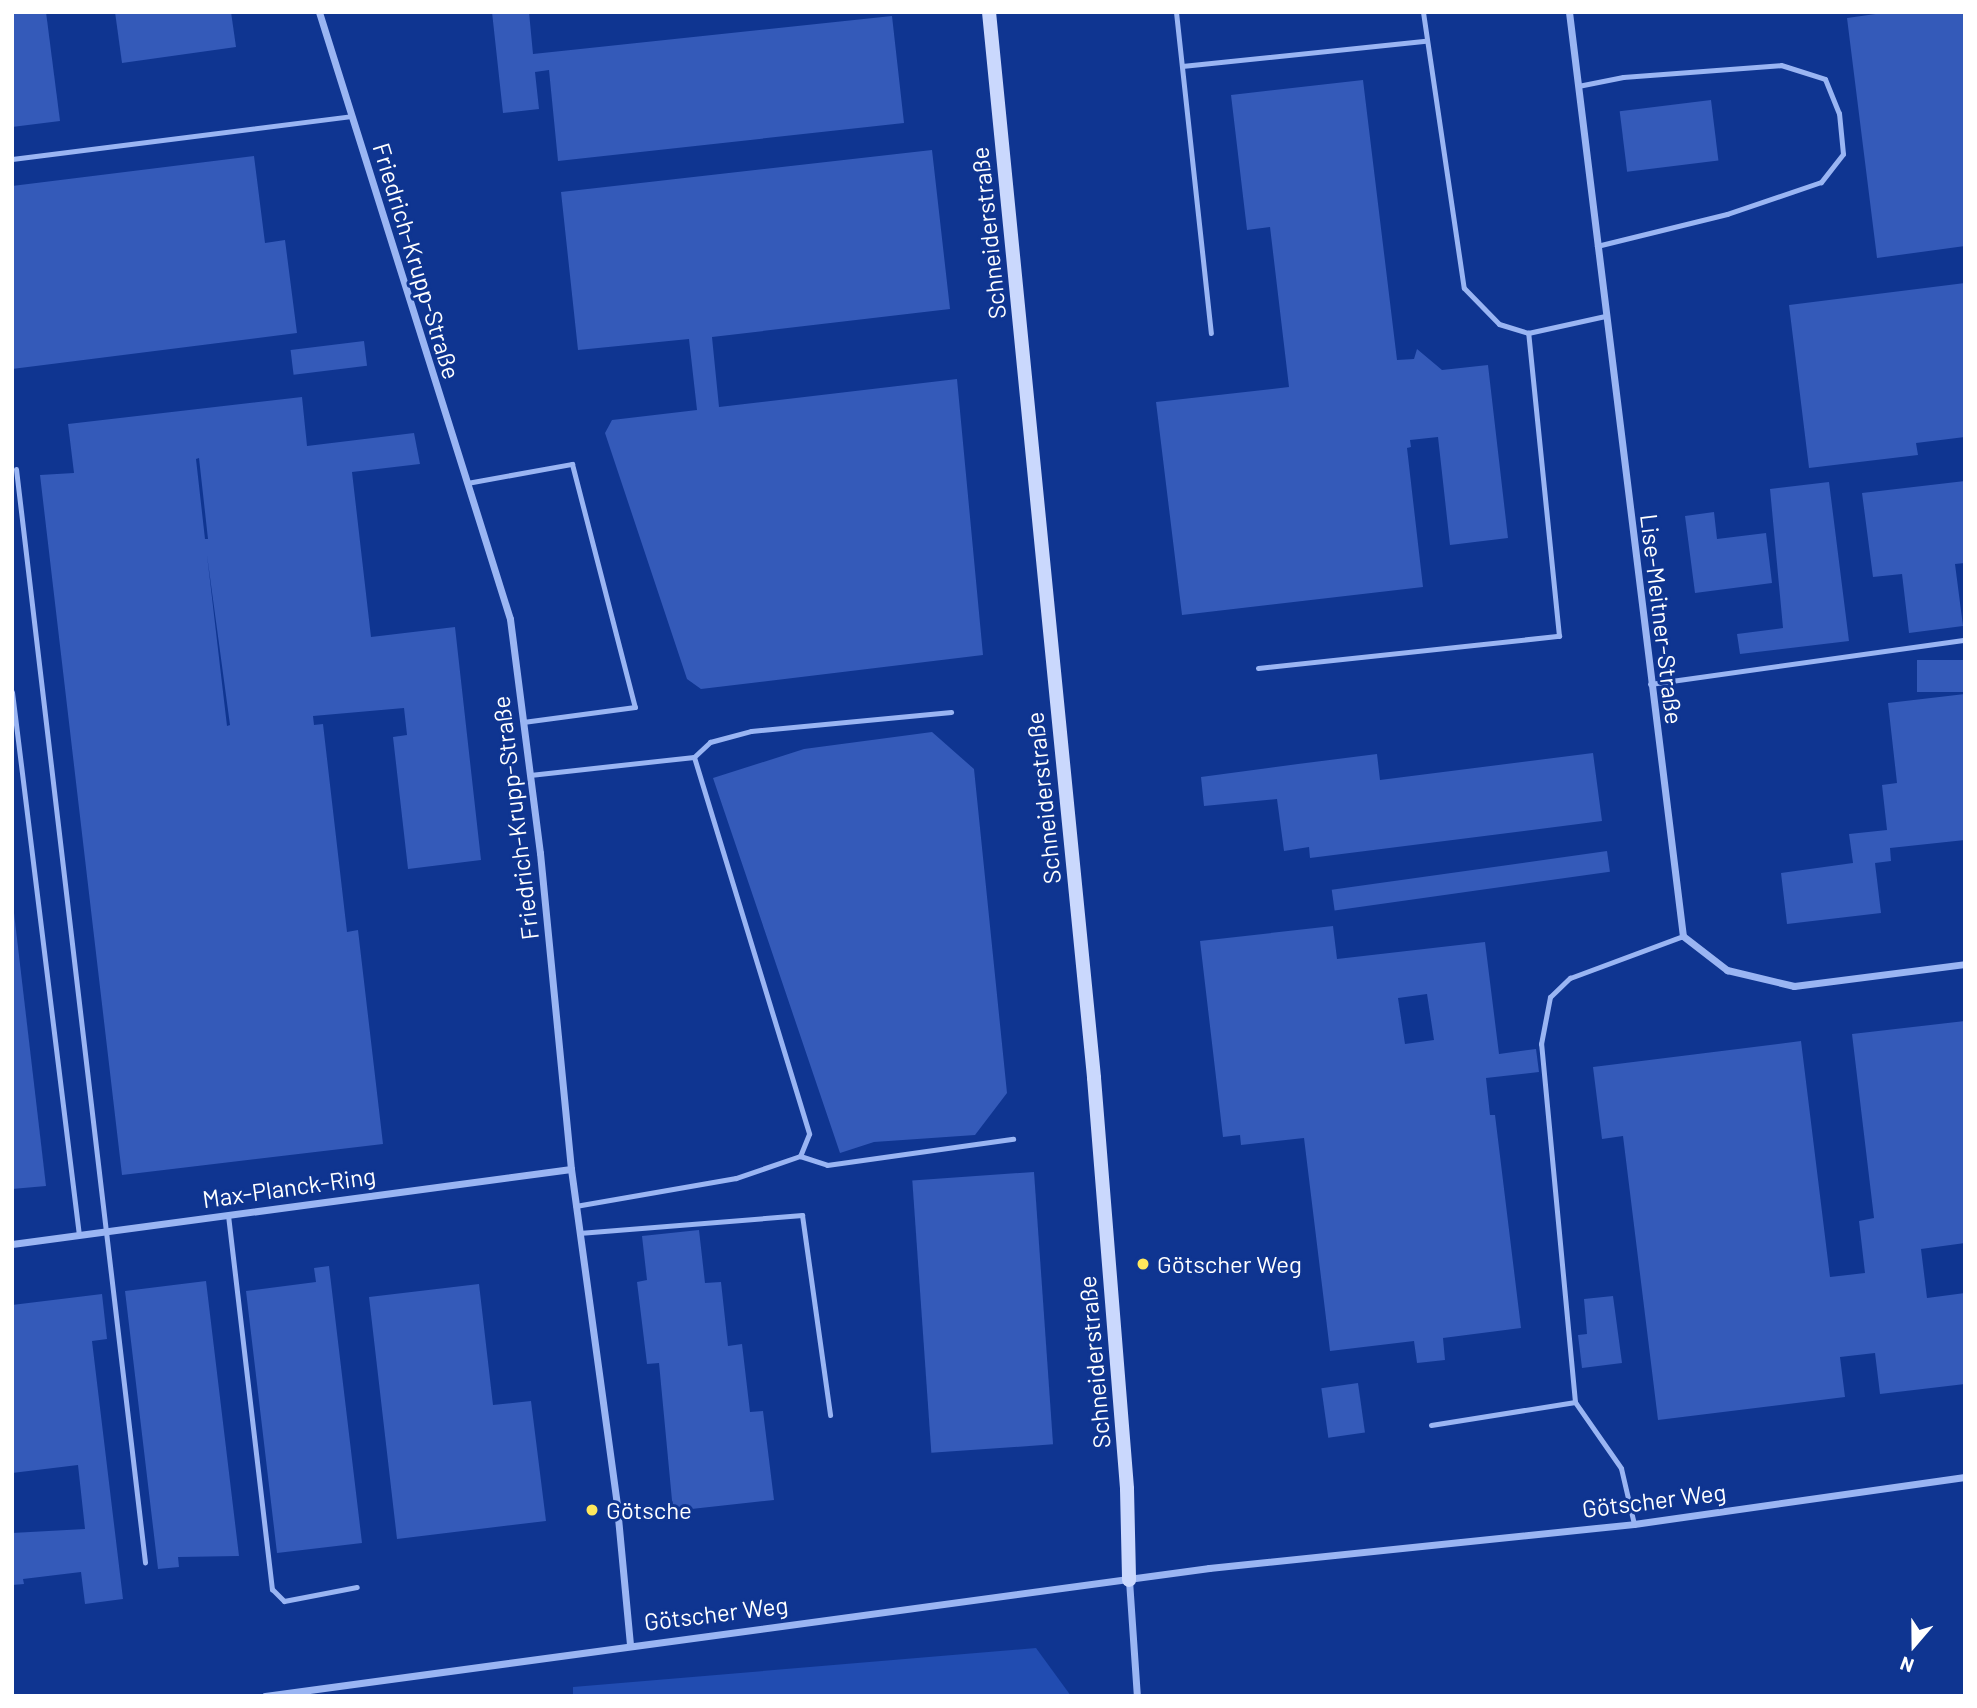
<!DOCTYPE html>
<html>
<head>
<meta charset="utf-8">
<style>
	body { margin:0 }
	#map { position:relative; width:1977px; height:1708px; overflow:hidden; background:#0f3591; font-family:Barlow,sans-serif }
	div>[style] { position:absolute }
	.green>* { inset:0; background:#214cb1 }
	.building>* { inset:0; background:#345ab9; transform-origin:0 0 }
	.lane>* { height:5px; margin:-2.5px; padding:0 2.5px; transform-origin:2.5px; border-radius:2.5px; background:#9ab5f3 }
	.street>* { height:7px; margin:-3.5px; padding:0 3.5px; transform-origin:3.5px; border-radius:3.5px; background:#9ab5f3 }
	.secondary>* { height:14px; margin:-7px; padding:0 7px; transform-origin:7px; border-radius:7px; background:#cad8fd }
	.dots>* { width:19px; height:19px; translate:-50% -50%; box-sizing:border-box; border:4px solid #0f3591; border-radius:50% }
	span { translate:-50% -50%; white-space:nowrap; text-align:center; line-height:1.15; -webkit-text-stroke:6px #0f3591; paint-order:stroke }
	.street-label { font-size:24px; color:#fff }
	.poi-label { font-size:24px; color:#fff }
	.left { translate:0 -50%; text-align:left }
	.frame { position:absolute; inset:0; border:14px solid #fff; pointer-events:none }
	.north { position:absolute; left:1879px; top:1610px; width:70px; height:70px; -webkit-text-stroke:5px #0f3591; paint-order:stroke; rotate:200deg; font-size:19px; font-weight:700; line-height:28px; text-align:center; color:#fff }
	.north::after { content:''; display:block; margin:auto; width:24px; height:32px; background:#fff; clip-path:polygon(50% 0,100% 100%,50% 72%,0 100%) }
</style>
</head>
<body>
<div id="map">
	<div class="green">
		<div style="clip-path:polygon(1036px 1648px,1071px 1696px,573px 1696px,573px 1687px)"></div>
	</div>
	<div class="building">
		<div style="clip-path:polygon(12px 12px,46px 12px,60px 121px,12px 127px)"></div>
		<div style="clip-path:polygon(115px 12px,231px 12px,236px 47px,122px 63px)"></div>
		<div style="clip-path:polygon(492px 12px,529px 12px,533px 54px,892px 16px,904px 123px,558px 161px,549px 70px,535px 72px,539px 109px,503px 113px)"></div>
		<div style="clip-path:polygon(1890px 12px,1965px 12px,1965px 246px,1877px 258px,1847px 18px)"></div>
		<div style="clip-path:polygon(1363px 80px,1397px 360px,1414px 359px,1417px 349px,1442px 370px,1488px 365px,1508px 538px,1450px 545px,1438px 437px,1410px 440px,1411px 447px,1407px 448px,1423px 587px,1182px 615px,1156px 402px,1289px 387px,1270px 227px,1247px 230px,1231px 95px)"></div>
		<div style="left:1711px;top:100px;width:61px;height:92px;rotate:83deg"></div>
		<div style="clip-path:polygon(932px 150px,950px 309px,712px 337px,719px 407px,957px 379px,983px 655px,701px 689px,687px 679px,605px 433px,612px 420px,697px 410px,689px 339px,578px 350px,561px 192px)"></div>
		<div style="clip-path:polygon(254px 156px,265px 243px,285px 240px,297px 333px,12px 369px,12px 186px)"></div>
		<div style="clip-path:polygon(1965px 283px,1965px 437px,1916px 443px,1918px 455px,1809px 468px,1789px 305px)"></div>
		<div style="left:364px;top:341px;width:25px;height:74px;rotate:83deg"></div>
		<div style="clip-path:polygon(evenodd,302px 397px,307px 446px,414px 433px,420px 464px,352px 472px,371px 637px,455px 627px,481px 860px,408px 869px,393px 737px,407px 735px,404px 708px,313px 716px,314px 725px,323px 724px,347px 932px,358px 930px,383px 1144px,122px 1175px,40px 475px,74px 473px,68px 424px,302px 397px,199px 458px,208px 539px,205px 539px,196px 459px,199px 458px,302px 397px,207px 555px,230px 725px,227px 726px,207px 555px)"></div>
		<div style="clip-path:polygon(1965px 481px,1965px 563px,1955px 564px,1963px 626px,1909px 633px,1902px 574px,1873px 577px,1862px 493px)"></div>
		<div style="clip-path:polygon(1829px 482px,1849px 641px,1740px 654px,1737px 634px,1783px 628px,1770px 489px)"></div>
		<div style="clip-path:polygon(1714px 512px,1717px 539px,1766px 533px,1772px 583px,1695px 593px,1685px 516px)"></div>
		<div style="left:1965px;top:660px;width:32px;height:48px;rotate:90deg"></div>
		<div style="clip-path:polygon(1965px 694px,1965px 840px,1890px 848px,1891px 861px,1875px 863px,1881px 913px,1787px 924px,1781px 873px,1853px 863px,1849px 834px,1887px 830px,1882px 785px,1897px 783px,1888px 703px)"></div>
		<div style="clip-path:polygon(932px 732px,974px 769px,1007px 1093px,975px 1135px,874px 1142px,840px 1153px,713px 778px,804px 749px)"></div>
		<div style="clip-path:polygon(1593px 753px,1602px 821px,1310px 858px,1309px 847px,1284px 851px,1277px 799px,1204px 806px,1201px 777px,1298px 764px,1377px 754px,1380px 780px)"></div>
		<div style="left:1607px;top:851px;width:21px;height:278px;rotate:82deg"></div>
		<div style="clip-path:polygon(12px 896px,46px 1186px,12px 1189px)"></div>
		<div style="clip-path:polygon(evenodd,1333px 926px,1337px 959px,1485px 942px,1499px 1054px,1536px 1049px,1539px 1072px,1486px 1078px,1490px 1115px,1495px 1115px,1521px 1328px,1443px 1338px,1445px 1360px,1417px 1363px,1414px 1341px,1330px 1351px,1304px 1138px,1241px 1145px,1240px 1135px,1223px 1137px,1200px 941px,1333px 926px,1427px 994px,1434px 1040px,1405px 1044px,1398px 998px,1427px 994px)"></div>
		<div style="clip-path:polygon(1965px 1021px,1965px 1243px,1921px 1249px,1927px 1298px,1965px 1293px,1965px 1384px,1880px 1394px,1875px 1353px,1840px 1357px,1845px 1397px,1658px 1420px,1623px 1136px,1602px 1139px,1593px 1067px,1801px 1041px,1830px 1277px,1865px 1273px,1859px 1221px,1874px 1218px,1852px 1034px)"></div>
		<div style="left:1034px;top:1172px;width:273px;height:122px;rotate:86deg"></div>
		<div style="clip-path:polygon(699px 1230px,705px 1283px,721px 1282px,728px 1346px,742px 1344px,750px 1412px,763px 1411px,774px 1500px,673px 1511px,659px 1363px,647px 1364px,637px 1282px,647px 1280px,642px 1236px)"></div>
		<div style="clip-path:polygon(329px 1266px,362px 1543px,277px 1553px,246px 1291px,316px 1282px,314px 1268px)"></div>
		<div style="clip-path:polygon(206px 1281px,239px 1556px,178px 1557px,179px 1567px,158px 1569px,125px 1291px)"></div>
		<div style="clip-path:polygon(479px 1284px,493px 1405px,531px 1401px,546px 1521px,397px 1539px,369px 1297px)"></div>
		<div style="clip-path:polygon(102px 1294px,107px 1339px,92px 1341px,123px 1599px,85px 1604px,81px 1572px,23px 1579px,24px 1584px,12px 1585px,12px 1533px,85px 1529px,78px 1465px,12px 1473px,12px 1305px)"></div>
		<div style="clip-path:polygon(1613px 1296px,1622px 1363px,1582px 1368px,1578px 1335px,1587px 1334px,1584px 1299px)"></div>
		<div style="left:1358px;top:1383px;width:50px;height:37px;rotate:82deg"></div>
	</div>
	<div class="lane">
		<div style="left:1176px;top:12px;width:323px;rotate:83.8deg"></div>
		<div style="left:1423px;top:12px;width:279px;rotate:81.6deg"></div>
		<div style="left:1464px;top:288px;width:50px;rotate:45.8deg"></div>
		<div style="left:1499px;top:324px;width:30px;rotate:17deg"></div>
		<div style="left:1182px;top:66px;width:245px;rotate:-5.9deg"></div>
		<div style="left:1578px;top:86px;width:46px;rotate:-11.3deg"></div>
		<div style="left:1623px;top:77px;width:158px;rotate:-4.3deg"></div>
		<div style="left:1781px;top:65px;width:46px;rotate:17.7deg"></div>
		<div style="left:1825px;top:79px;width:37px;rotate:68deg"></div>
		<div style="left:1839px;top:113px;width:41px;rotate:84.4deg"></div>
		<div style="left:1843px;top:154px;width:36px;rotate:128deg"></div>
		<div style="left:1821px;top:182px;width:99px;rotate:161.2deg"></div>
		<div style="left:1727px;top:214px;width:134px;rotate:166.2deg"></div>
		<div style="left:12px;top:159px;width:342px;rotate:-7.2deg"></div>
		<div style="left:16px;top:469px;width:1101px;rotate:83.27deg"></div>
		<div style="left:467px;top:483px;width:107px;rotate:-10.3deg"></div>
		<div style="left:572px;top:464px;width:251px;rotate:75.5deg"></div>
		<div style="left:635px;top:707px;width:113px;rotate:172.4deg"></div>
		<div style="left:1258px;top:668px;width:303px;rotate:-6.1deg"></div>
		<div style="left:1559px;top:636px;width:305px;rotate:-95.8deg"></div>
		<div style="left:1528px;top:333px;width:79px;rotate:-12.4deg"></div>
		<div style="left:1650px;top:684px;width:318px;rotate:-8deg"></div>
		<div style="left:12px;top:692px;width:547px;rotate:82.97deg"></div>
		<div style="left:694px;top:757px;width:22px;rotate:-43deg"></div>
		<div style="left:710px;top:742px;width:42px;rotate:-15deg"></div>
		<div style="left:751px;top:731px;width:201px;rotate:-5.4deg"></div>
		<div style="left:530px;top:775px;width:165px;rotate:-6.3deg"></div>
		<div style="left:694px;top:757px;width:394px;rotate:73deg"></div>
		<div style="left:809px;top:1134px;width:24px;rotate:112deg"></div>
		<div style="left:800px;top:1156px;width:68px;rotate:161deg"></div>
		<div style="left:736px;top:1178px;width:163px;rotate:170.1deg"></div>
		<div style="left:800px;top:1156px;width:28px;rotate:18deg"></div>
		<div style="left:827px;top:1165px;width:188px;rotate:-8deg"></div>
		<div style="left:228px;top:1215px;width:377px;rotate:83.3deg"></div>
		<div style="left:272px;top:1589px;width:17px;rotate:45deg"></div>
		<div style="left:284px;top:1601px;width:74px;rotate:-10.9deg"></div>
		<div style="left:579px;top:1233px;width:224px;rotate:-4.6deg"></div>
		<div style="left:802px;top:1215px;width:202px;rotate:82deg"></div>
		<div style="left:1431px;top:1425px;width:146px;rotate:-9.1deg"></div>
		<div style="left:1634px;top:1524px;width:57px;rotate:-103.1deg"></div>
		<div style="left:1621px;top:1468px;width:80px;rotate:-124.9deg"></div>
		<div style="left:1575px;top:1402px;width:360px;rotate:-95.4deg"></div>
		<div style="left:1541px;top:1044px;width:48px;rotate:-79.2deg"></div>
		<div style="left:1550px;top:997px;width:28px;rotate:-44deg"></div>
		<div style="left:1570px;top:978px;width:121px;rotate:-20.4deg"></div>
	</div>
	<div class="street">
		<div style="left:319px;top:12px;width:636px;rotate:72.53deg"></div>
		<div style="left:510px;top:619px;width:236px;rotate:82.7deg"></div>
		<div style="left:540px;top:853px;width:318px;rotate:84.4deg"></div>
		<div style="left:571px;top:1169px;width:341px;rotate:82.2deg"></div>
		<div style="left:617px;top:1507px;width:138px;rotate:84.6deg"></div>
		<div style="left:1569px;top:12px;width:931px;rotate:82.97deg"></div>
		<div style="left:1683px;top:936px;width:56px;rotate:37.7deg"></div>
		<div style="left:1727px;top:970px;width:69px;rotate:13.4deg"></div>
		<div style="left:1794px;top:986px;width:172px;rotate:-7.3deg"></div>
		<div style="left:12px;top:1244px;width:564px;rotate:-7.64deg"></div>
		<div style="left:1129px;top:1580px;width:116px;rotate:86.1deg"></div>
		<div style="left:265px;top:1696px;width:953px;rotate:-7.72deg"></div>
		<div style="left:1209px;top:1568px;width:427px;rotate:-5.9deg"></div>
		<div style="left:1634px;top:1524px;width:334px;rotate:-8.1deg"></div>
	</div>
	<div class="secondary">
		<div style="left:989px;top:12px;width:1071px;rotate:84.37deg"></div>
		<div style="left:1094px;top:1078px;width:412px;rotate:85.4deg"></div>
		<div style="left:1127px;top:1489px;width:91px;rotate:88.7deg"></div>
	</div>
	<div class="dots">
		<div style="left:1143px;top:1264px;background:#ffe85c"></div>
		<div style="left:592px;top:1510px;background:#ffe85c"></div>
	</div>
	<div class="street-label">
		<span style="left:988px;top:233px;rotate:-96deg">Schneiderstraße</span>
		<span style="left:417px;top:261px;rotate:73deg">Friedrich-Krupp-Straße</span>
		<span style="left:1662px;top:619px;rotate:83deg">Lise-Meitner-Straße</span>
		<span style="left:1043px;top:798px;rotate:-96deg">Schneiderstraße</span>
		<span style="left:515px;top:818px;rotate:-97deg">Friedrich-Krupp-Straße</span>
		<span style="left:289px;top:1187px;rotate:-8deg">Max-Planck-Ring</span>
		<span style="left:1094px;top:1362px;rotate:-95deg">Schneiderstraße</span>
		<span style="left:1654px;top:1500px;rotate:-7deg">Götscher Weg</span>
		<span style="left:716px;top:1613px;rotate:-7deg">Götscher Weg</span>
	</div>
	<div class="poi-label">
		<span class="left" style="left:1157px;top:1264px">Götscher Weg</span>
		<span class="left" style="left:606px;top:1510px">Götsche</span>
	</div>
	<div class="frame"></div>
	<div class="north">N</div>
</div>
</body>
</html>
